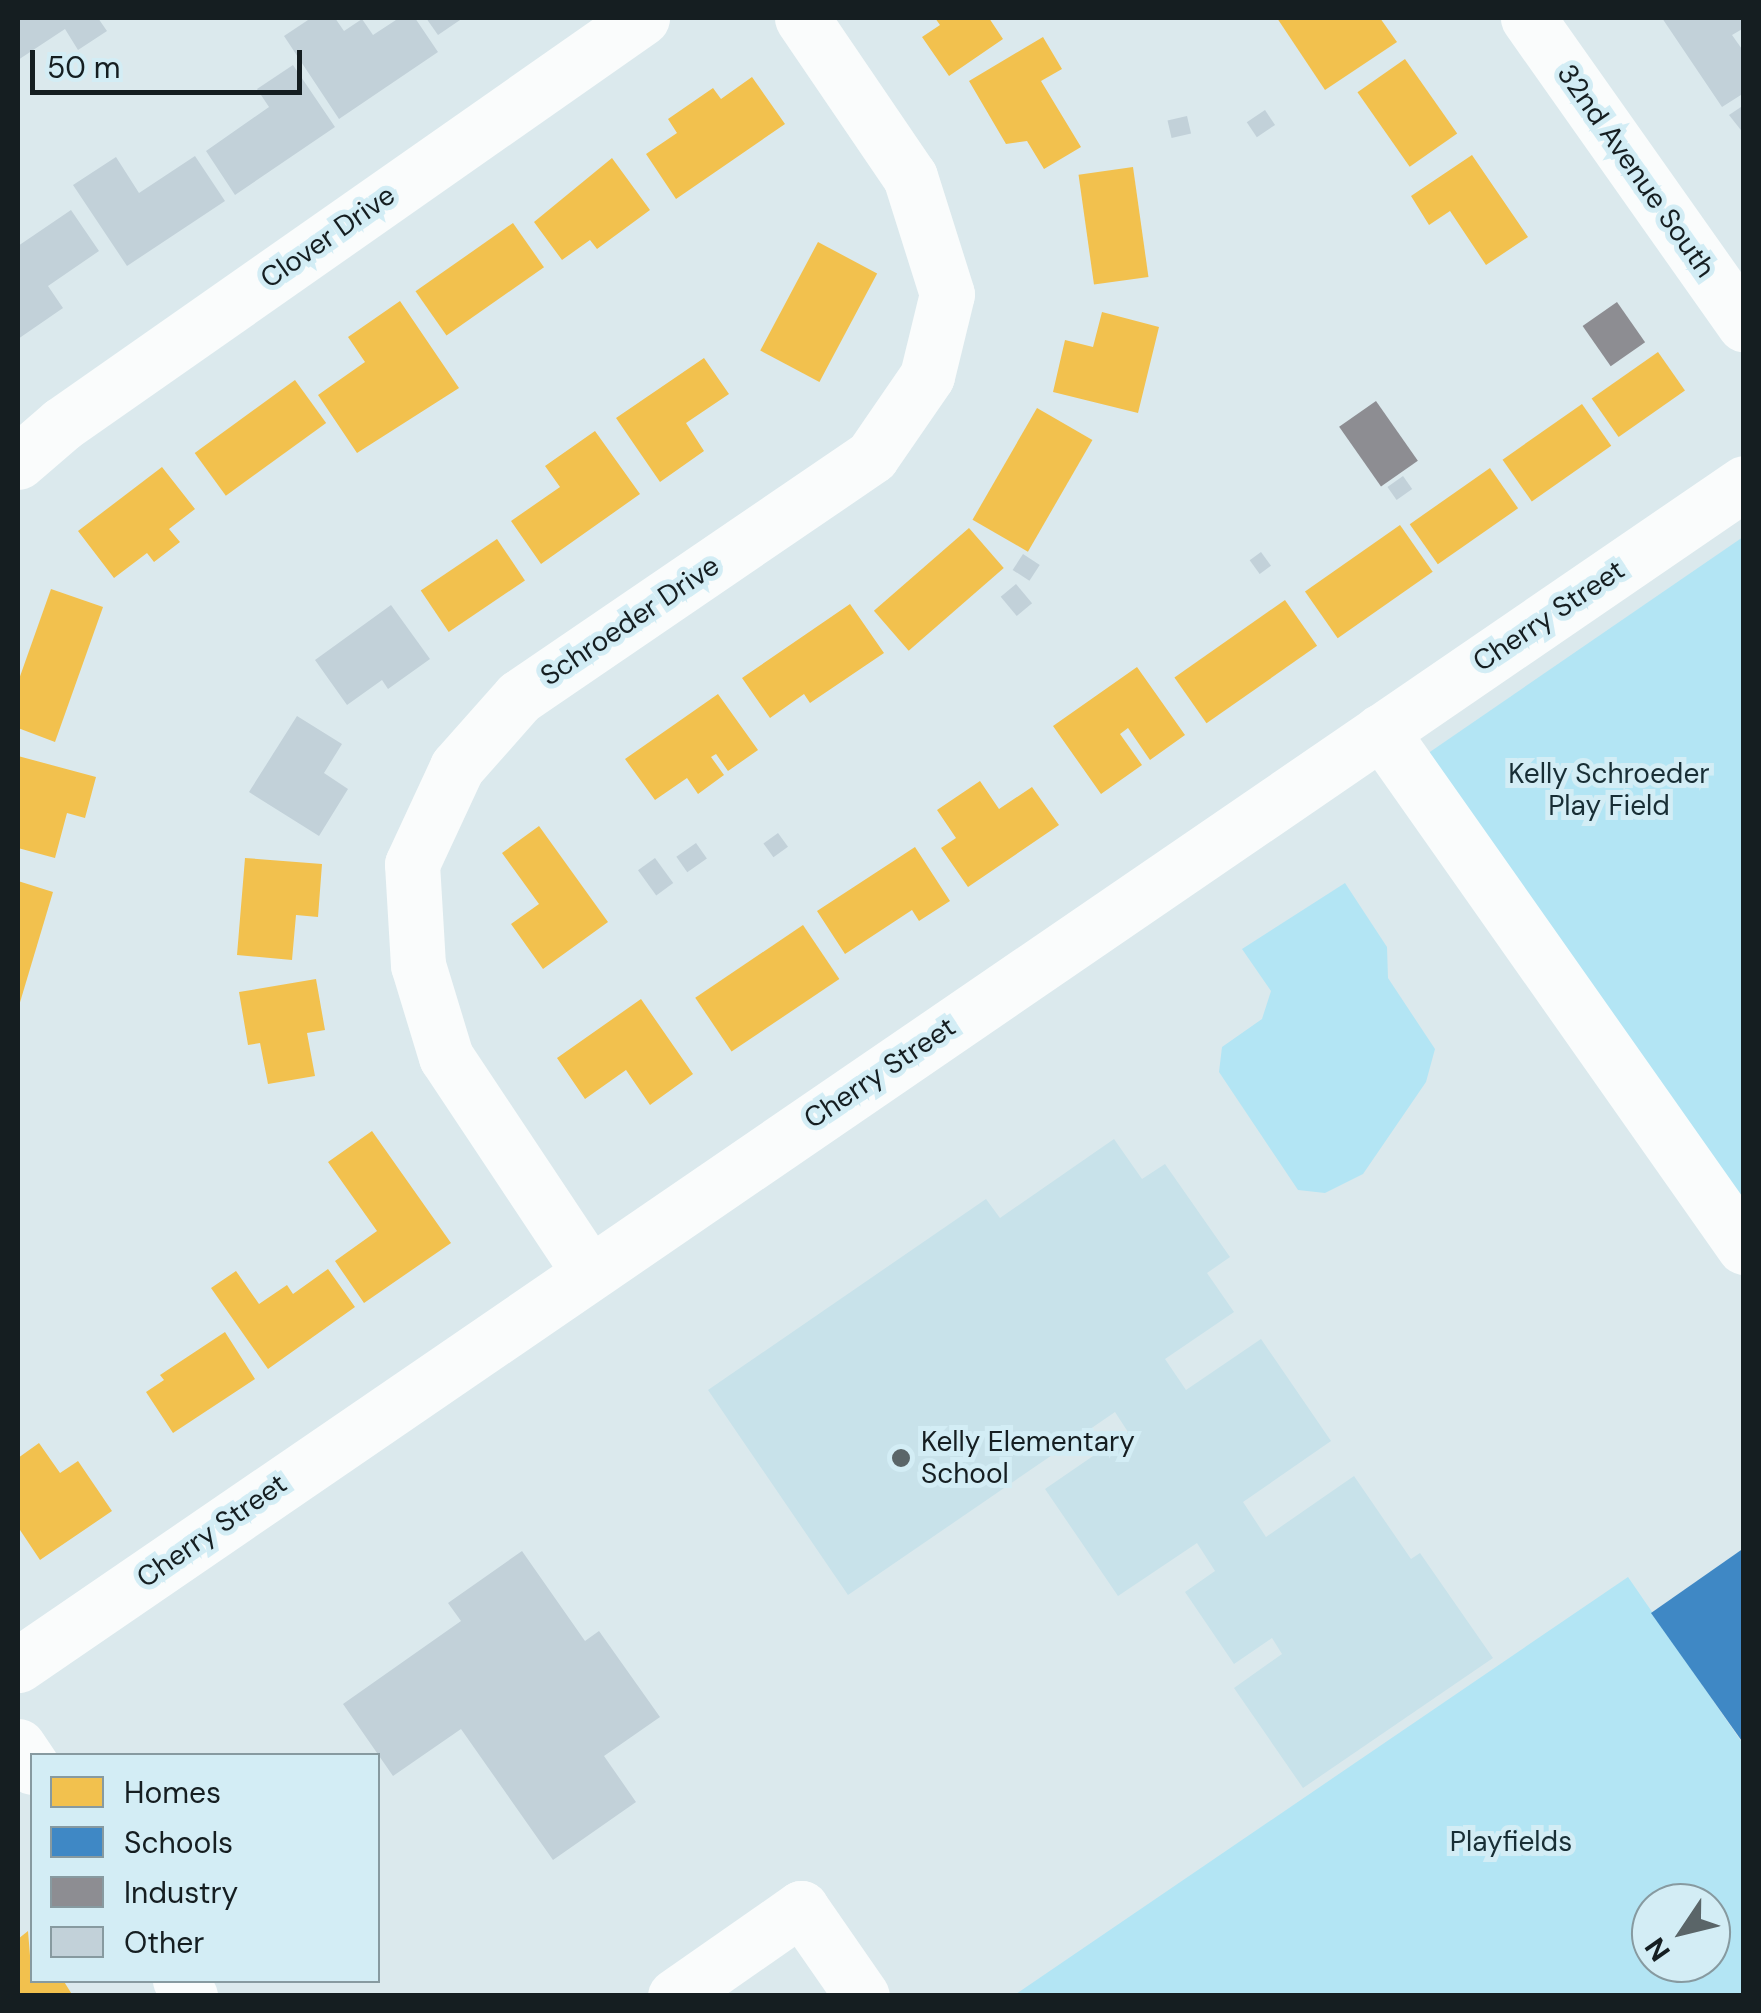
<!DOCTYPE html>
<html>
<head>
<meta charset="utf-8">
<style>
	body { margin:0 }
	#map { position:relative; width:1761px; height:2013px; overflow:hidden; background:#dbe9ed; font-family:"DM Sans",sans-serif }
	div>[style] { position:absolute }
	.built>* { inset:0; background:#c8e2ea }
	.green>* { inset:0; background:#b3e5f4 }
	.homes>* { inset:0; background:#f2c14e; transform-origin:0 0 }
	.schools>* { inset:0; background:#3f88c5 }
	.industry>* { inset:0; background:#8d8d92; transform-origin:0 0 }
	.building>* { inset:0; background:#c2d1d9; transform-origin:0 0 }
	.minor>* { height:55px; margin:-27.5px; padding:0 27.5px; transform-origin:27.5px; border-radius:27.5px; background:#fafcfc }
	.dots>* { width:28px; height:28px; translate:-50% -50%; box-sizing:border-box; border:5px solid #d3edf5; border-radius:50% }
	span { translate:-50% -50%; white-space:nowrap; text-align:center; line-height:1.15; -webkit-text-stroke:10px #d3edf5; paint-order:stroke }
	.street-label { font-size:28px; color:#151e21 }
	.park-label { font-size:28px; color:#182e35 }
	.poi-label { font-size:28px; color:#151e21 }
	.left { translate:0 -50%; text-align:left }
	.frame { position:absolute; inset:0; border:20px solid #151e21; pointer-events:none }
	.legend { position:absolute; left:30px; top:1753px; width:350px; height:230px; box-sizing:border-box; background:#d3edf5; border:2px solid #879aa0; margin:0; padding:12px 18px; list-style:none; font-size:30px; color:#151e21 }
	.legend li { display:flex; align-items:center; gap:20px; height:50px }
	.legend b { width:50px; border:2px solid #879aa0 }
	.north { position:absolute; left:1631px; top:1883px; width:100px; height:100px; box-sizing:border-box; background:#d3edf5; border:2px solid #879aa0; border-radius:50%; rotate:235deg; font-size:28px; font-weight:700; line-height:40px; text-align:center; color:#151e21 }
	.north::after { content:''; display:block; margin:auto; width:35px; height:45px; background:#5a6568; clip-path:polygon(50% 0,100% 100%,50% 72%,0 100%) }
	.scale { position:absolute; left:30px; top:50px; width:272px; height:45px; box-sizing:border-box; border:5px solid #151e21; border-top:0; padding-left:12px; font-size:30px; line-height:35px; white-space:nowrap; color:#151e21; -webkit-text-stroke:8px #d3edf5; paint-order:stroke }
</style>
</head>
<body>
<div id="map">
	<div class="built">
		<div style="clip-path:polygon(1114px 1139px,1142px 1179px,1165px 1164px,1230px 1257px,1207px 1273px,1234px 1312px,1165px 1359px,1186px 1390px,1261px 1339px,1331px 1441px,1243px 1502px,1266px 1537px,1354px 1476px,1411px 1559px,1420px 1553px,1493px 1658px,1303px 1788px,1234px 1688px,1282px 1654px,1272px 1638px,1234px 1664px,1185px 1592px,1215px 1571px,1197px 1543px,1118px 1596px,1045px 1489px,1128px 1432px,1115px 1412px,848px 1595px,708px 1390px,986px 1199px,1000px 1218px)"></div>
	</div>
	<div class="green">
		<div style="clip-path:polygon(1743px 537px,1743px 1215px,1424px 756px)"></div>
		<div style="clip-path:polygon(1345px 883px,1387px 947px,1388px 978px,1435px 1049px,1426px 1082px,1363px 1174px,1325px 1193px,1298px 1190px,1219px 1072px,1222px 1047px,1262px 1019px,1271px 991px,1242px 949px)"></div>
		<div style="clip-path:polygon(evenodd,1628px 1577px,1743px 1744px,1743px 1995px,1013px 1996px,1628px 1577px,1651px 1903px,1711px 1903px,1711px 1963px,1651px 1963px,1651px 1903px)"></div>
	</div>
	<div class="homes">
		<div style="clip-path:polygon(935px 18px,989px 18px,1003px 39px,949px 76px,922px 37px,940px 25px)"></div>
		<div style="clip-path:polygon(1277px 18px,1380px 18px,1397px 42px,1325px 90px)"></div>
		<div style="clip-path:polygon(1043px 37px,1062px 69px,1041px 81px,1081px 147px,1044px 169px,1027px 141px,1006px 144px,969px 81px)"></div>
		<div style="left:1405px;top:59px;width:91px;height:58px;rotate:55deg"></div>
		<div style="clip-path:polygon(752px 77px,785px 124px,676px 199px,646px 154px,677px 133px,668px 119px,713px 88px,721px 99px)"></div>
		<div style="clip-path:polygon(1472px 155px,1528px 237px,1486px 265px,1450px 211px,1429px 225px,1411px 196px)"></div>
		<div style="clip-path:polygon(612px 158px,650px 210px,597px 249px,590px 240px,562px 260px,534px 222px)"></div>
		<div style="left:1133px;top:167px;width:111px;height:55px;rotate:82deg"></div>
		<div style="left:513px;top:223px;width:54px;height:119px;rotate:55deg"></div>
		<div style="left:818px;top:242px;width:67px;height:123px;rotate:28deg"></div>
		<div style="clip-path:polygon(400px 301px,459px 388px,357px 453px,318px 395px,365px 362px,348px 337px)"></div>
		<div style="clip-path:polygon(1102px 312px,1159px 327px,1138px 413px,1053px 392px,1065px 340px,1093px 347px)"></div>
		<div style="left:1658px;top:352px;width:47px;height:81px;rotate:55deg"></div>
		<div style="clip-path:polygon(704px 358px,729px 394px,686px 423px,704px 451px,660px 482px,616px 418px)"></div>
		<div style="left:295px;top:380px;width:53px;height:124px;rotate:54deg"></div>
		<div style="left:1582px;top:404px;width:51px;height:97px;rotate:55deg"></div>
		<div style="left:1037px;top:408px;width:64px;height:129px;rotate:30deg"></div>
		<div style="clip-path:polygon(595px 431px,640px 494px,541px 564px,511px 521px,560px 487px,545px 466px)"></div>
		<div style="clip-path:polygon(162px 467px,195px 509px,169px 529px,180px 542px,154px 562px,147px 553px,114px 578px,78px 531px)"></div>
		<div style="left:1490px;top:468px;width:49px;height:98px;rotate:55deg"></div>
		<div style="left:1400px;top:525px;width:57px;height:116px;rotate:55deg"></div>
		<div style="left:969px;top:528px;width:53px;height:126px;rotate:49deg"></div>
		<div style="left:497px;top:539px;width:50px;height:92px;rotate:56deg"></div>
		<div style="clip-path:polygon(51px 589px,103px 607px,55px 742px,18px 728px,18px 682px)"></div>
		<div style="left:1285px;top:600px;width:56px;height:135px;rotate:55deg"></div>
		<div style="clip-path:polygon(850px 604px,884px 653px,810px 703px,804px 694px,770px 718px,742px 678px)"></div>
		<div style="clip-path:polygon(1137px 667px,1185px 735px,1150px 760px,1128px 728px,1120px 734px,1142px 765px,1101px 794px,1053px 726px)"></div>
		<div style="clip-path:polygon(718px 694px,758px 750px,728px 771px,716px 754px,711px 757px,724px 775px,698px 794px,687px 778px,655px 800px,625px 759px)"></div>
		<div style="clip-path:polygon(18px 756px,96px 777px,85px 818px,67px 813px,55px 858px,18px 848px)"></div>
		<div style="clip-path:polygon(980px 781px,999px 809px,1032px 787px,1059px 825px,968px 887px,941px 848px,956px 838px,937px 810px)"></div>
		<div style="clip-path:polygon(539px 826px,608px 922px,543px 969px,511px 924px,539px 904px,502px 853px)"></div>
		<div style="clip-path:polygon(915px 847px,950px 901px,919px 921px,912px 910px,845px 954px,817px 911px)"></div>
		<div style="clip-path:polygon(245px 858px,322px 864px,318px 917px,296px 915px,292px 960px,237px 955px)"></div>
		<div style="clip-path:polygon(18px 881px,53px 892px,18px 1009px)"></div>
		<div style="left:803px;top:925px;width:65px;height:130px;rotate:56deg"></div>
		<div style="clip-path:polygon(316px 979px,325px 1030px,307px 1033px,315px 1076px,268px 1084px,260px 1043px,248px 1045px,239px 992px)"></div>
		<div style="clip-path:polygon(641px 999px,693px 1074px,650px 1105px,626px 1070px,585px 1099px,557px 1058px)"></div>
		<div style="clip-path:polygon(372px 1131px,451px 1243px,364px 1303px,335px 1261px,377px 1231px,328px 1162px)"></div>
		<div style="clip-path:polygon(328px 1269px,355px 1307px,268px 1369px,211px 1288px,236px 1271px,259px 1304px,287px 1285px,293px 1294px)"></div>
		<div style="clip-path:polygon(225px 1332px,255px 1379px,173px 1433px,146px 1392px,164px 1380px,160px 1375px)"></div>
		<div style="clip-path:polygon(39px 1443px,60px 1473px,78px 1461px,112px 1511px,40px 1560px,18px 1527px,18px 1458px)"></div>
		<div style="clip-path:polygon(28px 1931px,32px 1980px,63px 1980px,73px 1996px,18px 1996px,18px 1939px)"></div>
	</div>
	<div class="schools">
		<div style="clip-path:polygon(1744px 1548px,1744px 1744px,1651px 1613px)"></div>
	</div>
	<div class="industry">
		<div style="left:1617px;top:302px;width:49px;height:42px;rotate:55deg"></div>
		<div style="left:1376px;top:401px;width:73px;height:45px;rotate:55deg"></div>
	</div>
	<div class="building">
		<div style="clip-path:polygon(18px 18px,98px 18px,107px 31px,78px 50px,65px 29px,18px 60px)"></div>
		<div style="clip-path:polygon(311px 18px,335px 18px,344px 31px,362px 19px,373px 35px,399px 18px,415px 18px,438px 52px,339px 119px,284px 36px)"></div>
		<div style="clip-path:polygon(426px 18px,463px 18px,438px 35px)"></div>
		<div style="clip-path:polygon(1662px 18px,1744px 18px,1744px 28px,1732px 35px,1744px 52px,1744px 93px,1722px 107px)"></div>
		<div style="clip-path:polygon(293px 65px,335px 127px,235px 195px,206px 151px,269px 107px,257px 89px)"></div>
		<div style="clip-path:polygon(1744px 105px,1744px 134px,1729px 115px)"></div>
		<div style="left:1265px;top:110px;width:18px;height:22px;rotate:56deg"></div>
		<div style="left:1187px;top:116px;width:18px;height:20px;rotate:77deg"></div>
		<div style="clip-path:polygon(195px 156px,225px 201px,127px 266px,73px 185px,116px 157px,139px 193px)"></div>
		<div style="clip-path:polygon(71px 210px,99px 251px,48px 286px,63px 308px,18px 339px,18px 246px)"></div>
		<div style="left:1403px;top:476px;width:16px;height:19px;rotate:55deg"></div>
		<div style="left:1261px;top:552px;width:17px;height:14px;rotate:54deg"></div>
		<div style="left:1023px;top:554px;width:20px;height:19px;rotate:33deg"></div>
		<div style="left:1016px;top:584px;width:25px;height:20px;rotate:50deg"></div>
		<div style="clip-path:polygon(391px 605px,430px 659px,388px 689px,382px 680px,347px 705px,315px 660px)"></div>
		<div style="clip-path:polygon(297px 716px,342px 744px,324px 773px,348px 789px,319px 836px,249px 792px)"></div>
		<div style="left:778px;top:833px;width:17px;height:18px;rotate:54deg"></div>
		<div style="left:696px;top:843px;width:19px;height:24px;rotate:55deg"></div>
		<div style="left:655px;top:858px;width:31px;height:21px;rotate:54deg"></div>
		<div style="clip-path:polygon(522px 1551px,585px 1641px,599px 1631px,660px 1717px,604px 1756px,636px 1802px,553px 1860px,461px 1729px,393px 1776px,343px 1704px,461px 1621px,448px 1603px)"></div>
	</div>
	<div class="minor">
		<div style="left:1528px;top:18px;width:375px;rotate:54.8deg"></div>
		<div style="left:18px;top:462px;width:58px;rotate:-40.8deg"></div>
		<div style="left:62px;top:424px;width:708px;rotate:-34.99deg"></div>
		<div style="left:1381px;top:731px;width:631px;rotate:54.87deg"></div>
		<div style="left:589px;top:1272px;width:258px;rotate:-123.6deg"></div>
		<div style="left:446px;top:1057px;width:96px;rotate:-106.9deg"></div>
		<div style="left:418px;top:965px;width:101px;rotate:-93.4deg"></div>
		<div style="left:412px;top:864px;width:107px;rotate:-65.1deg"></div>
		<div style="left:457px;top:767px;width:94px;rotate:-48.5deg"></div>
		<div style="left:519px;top:697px;width:427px;rotate:-34.3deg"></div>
		<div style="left:872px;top:456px;width:97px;rotate:-55.5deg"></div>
		<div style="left:927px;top:376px;width:84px;rotate:-76.3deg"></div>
		<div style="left:947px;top:294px;width:123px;rotate:-107.5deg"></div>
		<div style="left:910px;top:177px;width:192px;rotate:-124.2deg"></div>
		<div style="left:18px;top:1665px;width:2092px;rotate:-34.4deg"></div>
		<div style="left:18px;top:1746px;width:25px;rotate:56deg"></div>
		<div style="left:180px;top:1980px;width:19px;rotate:58deg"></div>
		<div style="left:675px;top:1996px;width:154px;rotate:-34.9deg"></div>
		<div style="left:801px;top:1908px;width:107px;rotate:55.3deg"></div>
	</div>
	<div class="dots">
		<div style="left:901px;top:1458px;background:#5a6568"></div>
	</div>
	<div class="street-label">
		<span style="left:1636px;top:171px;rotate:55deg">32nd Avenue South</span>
		<span style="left:328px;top:237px;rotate:-35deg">Clover Drive</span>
		<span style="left:1549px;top:616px;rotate:-34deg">Cherry Street</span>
		<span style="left:630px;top:621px;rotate:-34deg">Schroeder Drive</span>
		<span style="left:880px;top:1073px;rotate:-34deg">Cherry Street</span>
		<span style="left:212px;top:1531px;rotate:-35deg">Cherry Street</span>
	</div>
	<div class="park-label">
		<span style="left:1609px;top:790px">Kelly Schroeder<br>Play Field</span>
		<span style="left:1511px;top:1842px">Playfields</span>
	</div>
	<div class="poi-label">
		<span class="left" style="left:921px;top:1458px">Kelly Elementary<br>School</span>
	</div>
	<div class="frame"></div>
	<ul class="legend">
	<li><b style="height:28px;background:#f2c14e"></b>Homes</li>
	<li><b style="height:28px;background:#3f88c5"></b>Schools</li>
	<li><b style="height:28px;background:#8d8d92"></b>Industry</li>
	<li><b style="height:28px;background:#c2d1d9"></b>Other</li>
	</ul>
	<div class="north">N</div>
	<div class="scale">50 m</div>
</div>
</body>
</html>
